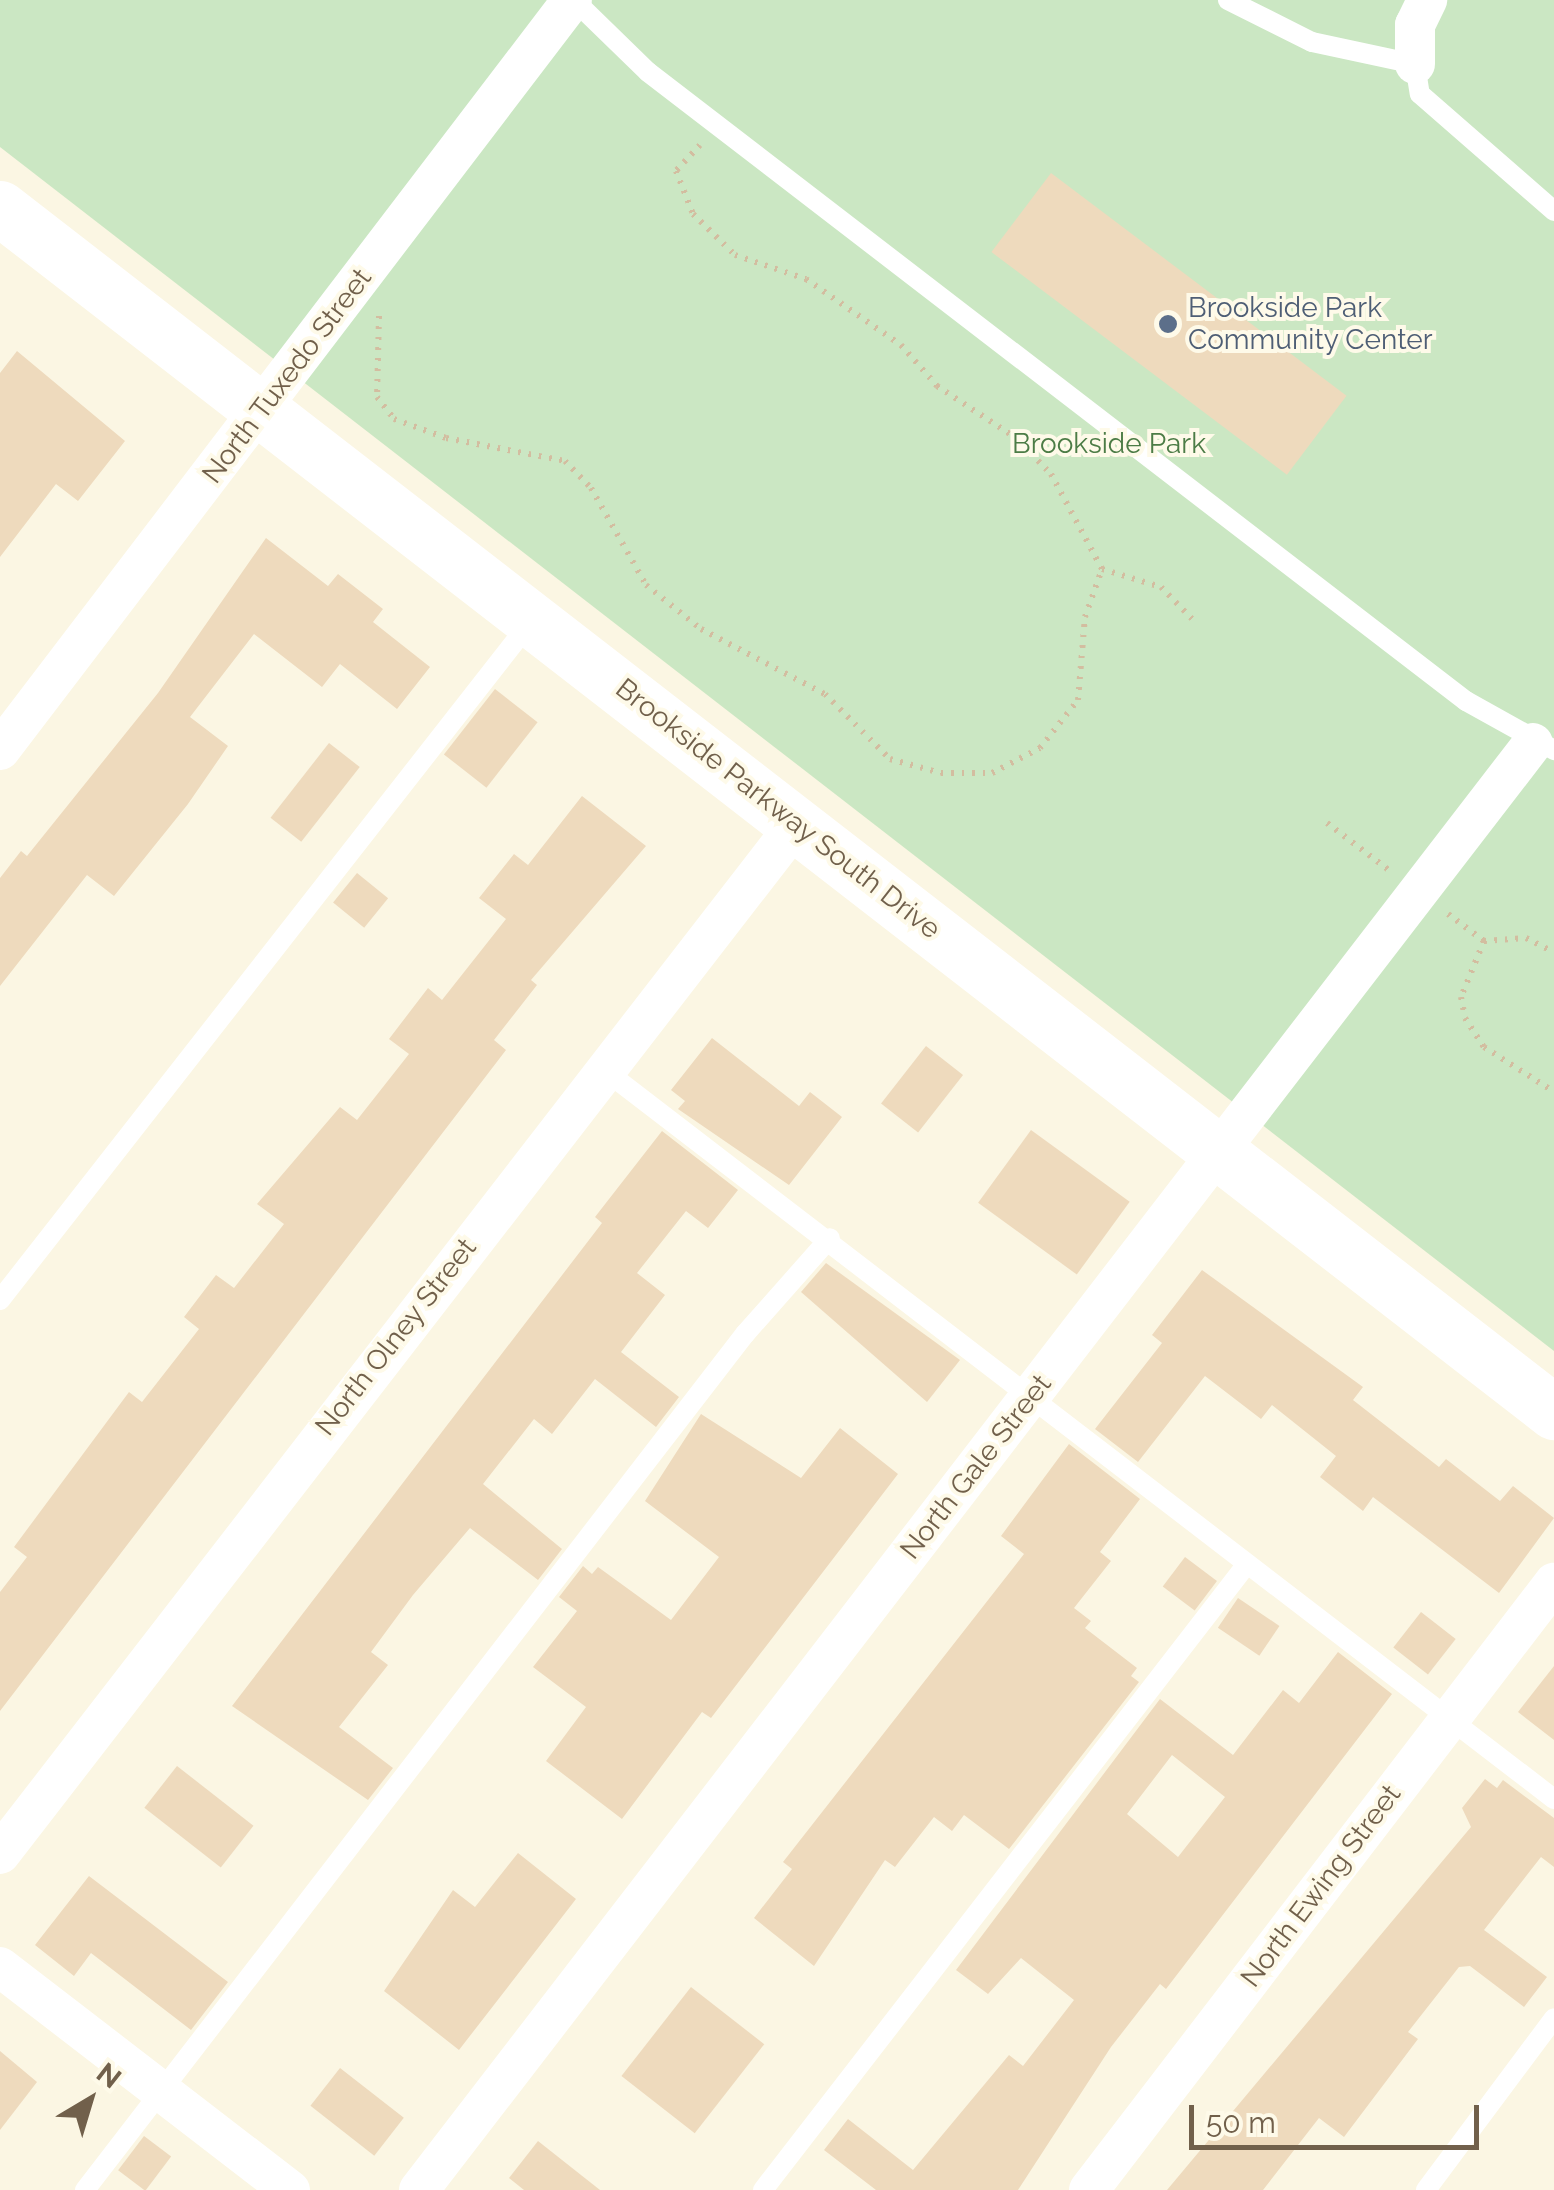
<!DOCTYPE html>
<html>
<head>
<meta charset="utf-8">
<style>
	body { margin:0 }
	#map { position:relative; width:1554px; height:2190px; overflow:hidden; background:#fbf6e3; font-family:Raleway,sans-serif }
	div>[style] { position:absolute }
	.green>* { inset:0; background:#cbe7c3 }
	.building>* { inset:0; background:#eedabd; transform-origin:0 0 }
	.path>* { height:6px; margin-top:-3px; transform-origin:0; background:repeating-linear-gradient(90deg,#d3bda0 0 2.5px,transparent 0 10.5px) }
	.lane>* { height:20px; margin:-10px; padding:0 10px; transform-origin:10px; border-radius:10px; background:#fff }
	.street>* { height:40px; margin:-20px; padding:0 20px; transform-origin:20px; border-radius:20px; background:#fff }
	.secondary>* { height:55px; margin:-27.5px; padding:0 27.5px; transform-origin:27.5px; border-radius:27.5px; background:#fff }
	.dots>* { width:28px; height:28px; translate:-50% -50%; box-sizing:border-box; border:5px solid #fefae9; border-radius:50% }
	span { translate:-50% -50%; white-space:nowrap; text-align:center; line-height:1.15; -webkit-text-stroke:8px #fefae9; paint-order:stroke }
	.service-label { font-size:28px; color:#4e5e75 }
	.left { translate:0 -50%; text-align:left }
	.street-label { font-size:28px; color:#71604b }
	.park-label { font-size:28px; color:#4c7c46 }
	.north { position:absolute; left:40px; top:2050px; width:100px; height:100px; -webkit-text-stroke:8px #fefae9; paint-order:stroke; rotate:38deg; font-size:28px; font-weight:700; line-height:40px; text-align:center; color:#71604b }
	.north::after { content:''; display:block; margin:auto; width:35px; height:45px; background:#71604b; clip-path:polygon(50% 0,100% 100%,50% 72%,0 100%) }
	.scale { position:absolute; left:1189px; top:2105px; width:290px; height:45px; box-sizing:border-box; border:5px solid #71604b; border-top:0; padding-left:12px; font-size:30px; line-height:35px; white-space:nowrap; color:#71604b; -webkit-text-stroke:8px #fefae9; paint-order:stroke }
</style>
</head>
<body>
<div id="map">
	<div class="green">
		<div style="clip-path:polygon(0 0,1554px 0,1554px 1351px,0 147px)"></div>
	</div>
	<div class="building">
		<div style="left:1051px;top:173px;width:370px;height:99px;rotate:37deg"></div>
		<div style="clip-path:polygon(17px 351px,125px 441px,78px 501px,56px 484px,0 557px,0 373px)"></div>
		<div style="clip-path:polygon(266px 538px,328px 586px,338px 574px,383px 609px,373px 622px,430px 667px,397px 709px,340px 664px,322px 687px,254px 634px,190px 717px,228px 746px,188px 804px,114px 896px,87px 875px,0 986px,0 878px,21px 851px,27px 856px,158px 693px)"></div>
		<div style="left:495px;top:689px;width:54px;height:83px;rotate:38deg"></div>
		<div style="left:329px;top:743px;width:39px;height:95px;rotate:38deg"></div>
		<div style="clip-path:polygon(582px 796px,646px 846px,531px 980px,537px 985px,494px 1040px,506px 1050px,0 1711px,0 1592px,27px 1557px,14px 1547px,129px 1392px,142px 1402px,199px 1329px,184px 1317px,216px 1275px,234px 1288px,284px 1224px,257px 1204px,340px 1107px,357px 1120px,409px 1054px,389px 1039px,428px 988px,442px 1000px,506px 919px,479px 898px,514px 854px,528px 865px)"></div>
		<div style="left:357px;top:873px;width:40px;height:38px;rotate:39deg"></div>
		<div style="clip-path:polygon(712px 1038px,799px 1106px,810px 1092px,842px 1117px,789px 1185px,678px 1109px,685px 1101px,671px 1090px)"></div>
		<div style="left:926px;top:1046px;width:47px;height:73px;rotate:38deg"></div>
		<div style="left:1031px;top:1130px;width:122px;height:90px;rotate:36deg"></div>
		<div style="clip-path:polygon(662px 1131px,738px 1190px,708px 1228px,686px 1211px,637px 1273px,665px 1295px,621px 1352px,679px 1397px,656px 1427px,595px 1379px,552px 1434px,534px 1419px,483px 1484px,562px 1549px,538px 1580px,470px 1528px,413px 1595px,371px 1652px,388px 1665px,339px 1727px,393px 1768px,368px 1800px,232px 1706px,602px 1223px,595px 1217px)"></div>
		<div style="clip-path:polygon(826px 1263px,960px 1360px,927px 1402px,801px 1292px)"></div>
		<div style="clip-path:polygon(1202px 1270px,1363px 1387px,1353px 1400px,1439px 1467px,1446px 1459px,1500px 1501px,1513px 1486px,1554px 1518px,1499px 1593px,1373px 1497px,1363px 1511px,1320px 1477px,1336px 1456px,1272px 1405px,1261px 1419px,1205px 1376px,1138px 1462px,1095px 1429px,1162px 1343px,1152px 1335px)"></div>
		<div style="clip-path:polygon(701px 1414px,801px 1478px,840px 1428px,898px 1474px,711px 1718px,702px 1712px,622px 1819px,546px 1761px,586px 1707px,533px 1667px,577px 1611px,559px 1597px,583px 1566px,592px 1574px,598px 1567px,671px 1620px,719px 1557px,645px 1501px)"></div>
		<div style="clip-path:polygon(1069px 1444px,1140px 1499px,1100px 1552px,1111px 1561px,1074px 1608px,1091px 1621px,1085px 1628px,1137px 1668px,1131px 1676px,1139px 1682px,1009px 1849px,964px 1815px,952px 1831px,934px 1817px,895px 1867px,885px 1860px,814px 1966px,754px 1918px,792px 1869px,783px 1862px,1024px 1554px,1001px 1536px)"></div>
		<div style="left:1185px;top:1557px;width:40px;height:37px;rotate:37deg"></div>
		<div style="left:1238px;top:1598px;width:50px;height:36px;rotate:34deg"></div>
		<div style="left:1421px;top:1612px;width:44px;height:45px;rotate:38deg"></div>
		<div style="clip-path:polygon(evenodd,1338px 1652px,1392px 1694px,1166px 1989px,1160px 1984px,1111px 2047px,1018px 2190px,876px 2190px,824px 2150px,848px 2119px,913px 2170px,1009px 2055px,1023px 2066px,1074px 2000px,1021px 1958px,988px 1994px,956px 1970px,1160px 1699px,1233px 1755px,1283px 1690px,1299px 1703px,1338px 1652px,1172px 1755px,1225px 1797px,1178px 1857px,1127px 1814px,1172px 1755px)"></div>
		<div style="clip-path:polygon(1554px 1666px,1554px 1740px,1518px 1712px)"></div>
		<div style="left:177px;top:1766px;width:97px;height:53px;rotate:38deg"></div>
		<div style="clip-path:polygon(1485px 1779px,1497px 1788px,1503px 1780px,1554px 1818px,1554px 1867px,1541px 1857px,1484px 1930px,1547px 1977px,1524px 2007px,1470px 1966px,1459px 1967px,1408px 2032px,1418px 2039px,1344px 2137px,1319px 2118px,1263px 2190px,1167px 2190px,1471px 1827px,1462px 1808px)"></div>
		<div style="clip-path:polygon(518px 1853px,576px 1899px,459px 2050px,384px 1991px,453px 1890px,475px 1907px)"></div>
		<div style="clip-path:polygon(89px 1876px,228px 1982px,191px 2030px,91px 1953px,74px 1976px,35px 1945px)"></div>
		<div style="left:691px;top:1987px;width:93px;height:113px;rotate:38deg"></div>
		<div style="clip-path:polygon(0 2051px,37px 2082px,0 2130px)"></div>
		<div style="left:340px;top:2068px;width:81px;height:48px;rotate:38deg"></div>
		<div style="left:144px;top:2136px;width:34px;height:43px;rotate:37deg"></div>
		<div style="clip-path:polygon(538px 2141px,600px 2190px,524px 2190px,509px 2178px)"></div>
	</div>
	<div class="path">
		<div style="left:700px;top:145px;width:35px;rotate:133deg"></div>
		<div style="left:676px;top:171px;width:46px;rotate:68.4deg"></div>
		<div style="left:693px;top:214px;width:59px;rotate:44.3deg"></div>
		<div style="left:735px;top:255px;width:75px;rotate:18.7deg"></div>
		<div style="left:806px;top:279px;width:116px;rotate:34.8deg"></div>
		<div style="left:901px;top:345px;width:55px;rotate:48.7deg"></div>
		<div style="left:937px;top:386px;width:95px;rotate:33.4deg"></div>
		<div style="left:1016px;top:438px;width:50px;rotate:45.8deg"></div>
		<div style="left:1051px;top:474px;width:108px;rotate:61.8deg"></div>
		<div style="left:1102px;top:569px;width:62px;rotate:17deg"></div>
		<div style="left:1161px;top:587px;width:52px;rotate:45.8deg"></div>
		<div style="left:379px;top:316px;width:81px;rotate:91.4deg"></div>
		<div style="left:377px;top:397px;width:28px;rotate:52deg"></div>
		<div style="left:394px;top:419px;width:55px;rotate:20.1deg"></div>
		<div style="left:446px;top:438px;width:121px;rotate:10.9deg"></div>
		<div style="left:565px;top:461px;width:37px;rotate:46deg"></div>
		<div style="left:591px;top:488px;width:112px;rotate:60.4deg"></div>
		<div style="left:646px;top:585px;width:70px;rotate:38.7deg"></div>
		<div style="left:701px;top:629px;width:140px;rotate:27.7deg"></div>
		<div style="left:825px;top:694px;width:92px;rotate:45deg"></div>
		<div style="left:890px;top:759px;width:53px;rotate:15.4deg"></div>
		<div style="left:941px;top:773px;width:51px"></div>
		<div style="left:992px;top:773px;width:54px;rotate:-27.5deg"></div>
		<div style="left:1040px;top:748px;width:61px;rotate:-51.6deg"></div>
		<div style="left:1078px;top:700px;width:83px;rotate:-85.2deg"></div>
		<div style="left:1085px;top:617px;width:51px;rotate:-70.5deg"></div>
		<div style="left:1327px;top:823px;width:79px;rotate:37.3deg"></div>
		<div style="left:1448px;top:914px;width:45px;rotate:36.9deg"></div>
		<div style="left:1484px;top:941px;width:42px;rotate:-4.1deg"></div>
		<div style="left:1526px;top:938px;width:31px;rotate:27deg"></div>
		<div style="left:1484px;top:941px;width:61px;rotate:112.3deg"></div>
		<div style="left:1461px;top:997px;width:21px;rotate:79deg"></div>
		<div style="left:1465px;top:1018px;width:35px;rotate:57deg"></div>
		<div style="left:1484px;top:1047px;width:83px;rotate:32.7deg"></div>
	</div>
	<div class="lane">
		<div style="left:574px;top:0;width:103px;rotate:44.2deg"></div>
		<div style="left:648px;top:72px;width:1032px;rotate:37.56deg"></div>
		<div style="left:1466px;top:701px;width:101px;rotate:29.1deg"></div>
		<div style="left:1228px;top:0;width:94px;rotate:26.6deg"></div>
		<div style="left:1312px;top:42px;width:105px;rotate:12.1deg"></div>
		<div style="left:1415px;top:64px;width:30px;rotate:81deg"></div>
		<div style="left:1420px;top:94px;width:178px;rotate:41.1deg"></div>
		<div style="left:603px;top:1069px;width:1199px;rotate:37.51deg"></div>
		<div style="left:0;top:1300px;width:862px;rotate:-51.97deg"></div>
		<div style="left:85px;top:2190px;width:1081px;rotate:-52.37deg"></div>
		<div style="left:745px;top:1334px;width:128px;rotate:-48.5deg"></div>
		<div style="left:763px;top:2190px;width:791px;rotate:-52.29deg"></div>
		<div style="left:1426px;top:2190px;width:214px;rotate:-53.3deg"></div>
	</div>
	<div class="street">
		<div style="left:1415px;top:64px;width:39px;rotate:-90deg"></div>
		<div style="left:1415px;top:25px;width:28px;rotate:-64deg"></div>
		<div style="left:0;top:750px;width:943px;rotate:-52.67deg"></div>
		<div style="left:0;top:1854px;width:1303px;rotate:-52.29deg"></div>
		<div style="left:0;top:1967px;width:366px;rotate:37.6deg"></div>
		<div style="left:419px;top:2190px;width:1826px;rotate:-52.41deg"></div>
		<div style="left:1089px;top:2190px;width:765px;rotate:-52.55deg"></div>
	</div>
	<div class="secondary">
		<div style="left:0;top:208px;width:1966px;rotate:37.77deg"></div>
	</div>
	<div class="dots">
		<div style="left:1168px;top:324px;background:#5c6f8a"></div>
	</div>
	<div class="service-label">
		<span class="left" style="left:1188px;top:324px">Brookside Park<br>Community Center</span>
	</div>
	<div class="street-label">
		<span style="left:287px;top:376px;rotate:-53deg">North Tuxedo Street</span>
		<span style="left:778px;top:809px;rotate:38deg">Brookside Parkway South Drive</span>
		<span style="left:396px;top:1337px;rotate:-52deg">North Olney Street</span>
		<span style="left:976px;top:1467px;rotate:-52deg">North Gale Street</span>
		<span style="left:1321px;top:1886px;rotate:-53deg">North Ewing Street</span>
	</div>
	<div class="park-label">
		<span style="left:1109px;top:444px">Brookside Park</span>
	</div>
	<div class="north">N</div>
	<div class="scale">50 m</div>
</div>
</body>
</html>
